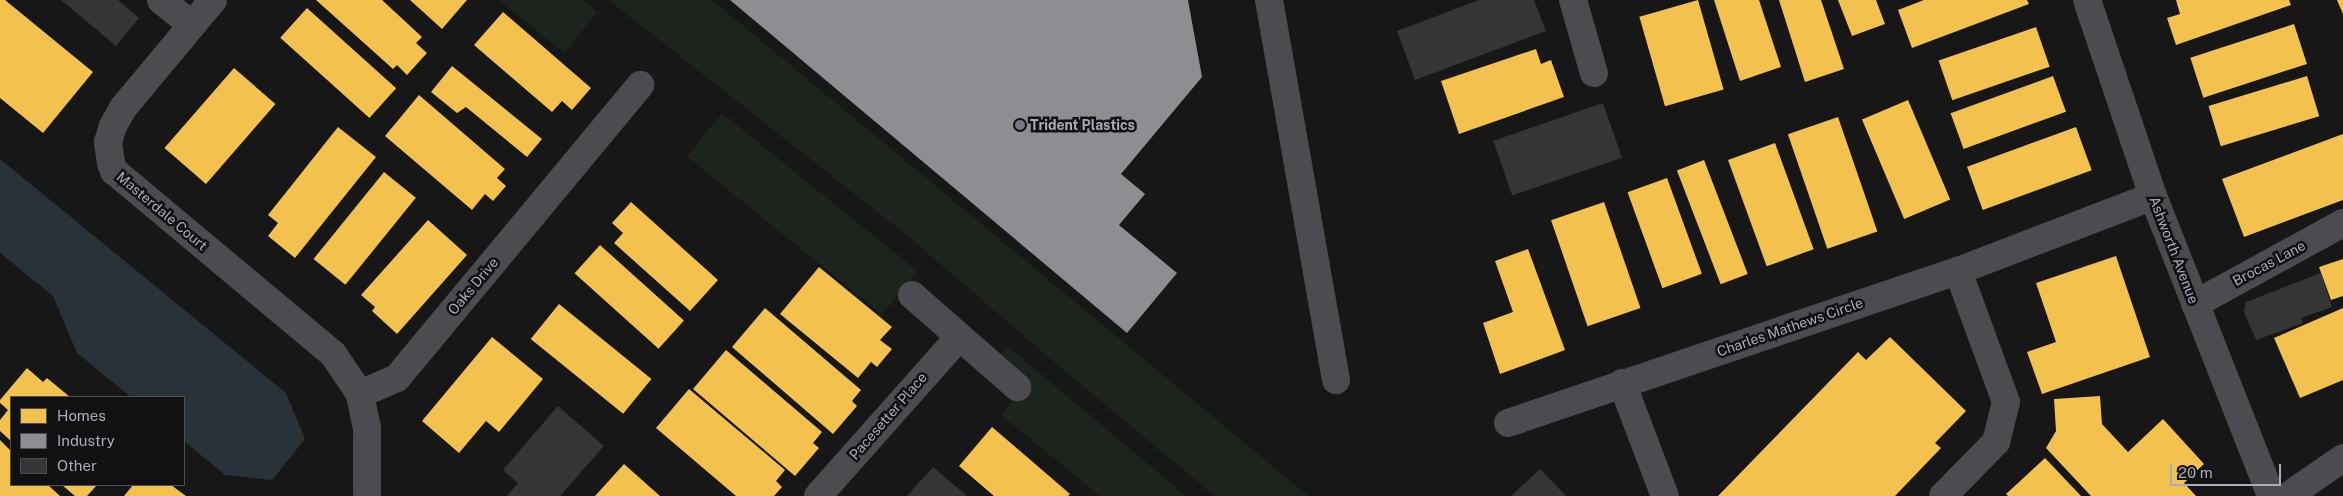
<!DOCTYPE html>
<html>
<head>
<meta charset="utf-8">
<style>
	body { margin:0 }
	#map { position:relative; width:2343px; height:496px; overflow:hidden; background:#171717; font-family:"Public Sans",sans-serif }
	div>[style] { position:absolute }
	.green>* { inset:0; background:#1d241e; transform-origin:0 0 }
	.water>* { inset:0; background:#2a3239 }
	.homes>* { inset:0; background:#f2c14e; transform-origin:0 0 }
	.industry>* { inset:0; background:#8d8d92 }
	.building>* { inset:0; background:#353536; transform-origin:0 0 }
	.minor>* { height:28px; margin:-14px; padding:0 14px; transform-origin:14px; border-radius:14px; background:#4b4c50 }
	.dots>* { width:14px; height:14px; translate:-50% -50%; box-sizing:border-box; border:2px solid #111113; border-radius:50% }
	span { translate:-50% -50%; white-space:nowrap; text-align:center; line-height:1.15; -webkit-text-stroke:5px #111113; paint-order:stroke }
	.poi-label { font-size:14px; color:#a8adb8; font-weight:700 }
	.left { translate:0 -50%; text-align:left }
	.street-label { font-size:14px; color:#a8adb8 }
	.legend { position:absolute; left:10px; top:396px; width:175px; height:90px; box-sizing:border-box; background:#111113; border:1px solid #4d4f55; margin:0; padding:6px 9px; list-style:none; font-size:15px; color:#a8adb8 }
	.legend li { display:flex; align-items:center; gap:10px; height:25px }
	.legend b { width:25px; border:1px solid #4d4f55 }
	.scale { position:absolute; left:2170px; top:464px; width:111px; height:22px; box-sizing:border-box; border:2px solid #a8adb8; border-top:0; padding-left:6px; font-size:15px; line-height:18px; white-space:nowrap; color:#a8adb8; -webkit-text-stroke:4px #111113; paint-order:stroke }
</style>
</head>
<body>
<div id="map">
	<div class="green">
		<div style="clip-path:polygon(499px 0,583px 0,597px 12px,564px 53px)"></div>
		<div style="clip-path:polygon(609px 0,712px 0,1308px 496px,1215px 496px,1072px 377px,909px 237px)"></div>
		<div style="left:722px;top:113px;width:251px;height:56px;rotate:39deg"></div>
		<div style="clip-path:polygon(1007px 346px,1186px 496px,1100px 496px,1001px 415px,1028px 380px,999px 357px)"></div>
	</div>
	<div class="water">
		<div style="clip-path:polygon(0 159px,286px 393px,305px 439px,272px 480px,225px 475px,184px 441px,184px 397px,131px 397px,77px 353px,53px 296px,0 253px)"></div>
	</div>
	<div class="homes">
		<div style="clip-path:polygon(0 0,5px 0,93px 72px,43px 133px,0 98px)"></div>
		<div style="clip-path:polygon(316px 0,382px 0,422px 37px,416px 43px,427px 53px,407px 75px,397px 65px,393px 69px)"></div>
		<div style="clip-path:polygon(410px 0,467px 0,442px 29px)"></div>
		<div style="left:1698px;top:0;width:93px;height:61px;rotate:74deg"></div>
		<div style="clip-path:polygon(1714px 0,1759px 0,1781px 67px,1740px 81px)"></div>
		<div style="clip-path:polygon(1779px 0,1821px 0,1844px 69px,1805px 82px)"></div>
		<div style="clip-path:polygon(1838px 0,1876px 0,1885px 24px,1852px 36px)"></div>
		<div style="clip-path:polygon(1924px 0,2027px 0,2029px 4px,1912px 48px,1898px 10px)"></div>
		<div style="clip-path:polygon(2176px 0,2289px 0,2291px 5px,2176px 45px,2167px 18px,2180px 14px)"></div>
		<div style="clip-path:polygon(2337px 0,2343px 0,2343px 14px)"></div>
		<div style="left:307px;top:8px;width:120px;height:40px;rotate:42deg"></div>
		<div style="clip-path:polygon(503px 12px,591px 88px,572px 110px,562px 101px,552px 112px,474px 45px)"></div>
		<div style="left:2294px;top:24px;width:42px;height:109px;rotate:72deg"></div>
		<div style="left:2036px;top:27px;width:42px;height:103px;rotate:71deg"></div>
		<div style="clip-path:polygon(1536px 49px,1541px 64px,1551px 60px,1564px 97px,1459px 134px,1441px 81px)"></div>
		<div style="clip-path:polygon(452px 66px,542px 139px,527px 157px,466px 107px,457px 113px,431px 92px)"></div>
		<div style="left:234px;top:68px;width:55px;height:106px;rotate:41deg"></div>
		<div style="left:2053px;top:76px;width:38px;height:109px;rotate:70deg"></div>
		<div style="left:2307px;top:76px;width:42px;height:103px;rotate:73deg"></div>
		<div style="clip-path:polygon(419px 95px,505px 169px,497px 178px,506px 186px,493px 201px,485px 194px,472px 210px,385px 136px)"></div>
		<div style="left:1908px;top:100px;width:108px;height:50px;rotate:67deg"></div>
		<div style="left:1838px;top:117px;width:121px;height:53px;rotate:71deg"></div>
		<div style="clip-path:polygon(338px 127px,376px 157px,295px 258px,268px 236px,278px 223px,268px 215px)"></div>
		<div style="left:2076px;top:127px;width:46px;height:116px;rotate:70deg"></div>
		<div style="clip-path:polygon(2343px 134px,2343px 200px,2244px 237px,2222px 179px)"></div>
		<div style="left:1775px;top:143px;width:113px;height:50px;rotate:70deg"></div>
		<div style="left:1704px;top:160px;width:122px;height:29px;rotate:69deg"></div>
		<div style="left:384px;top:172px;width:41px;height:112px;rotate:39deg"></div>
		<div style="left:1667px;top:178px;width:102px;height:42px;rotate:70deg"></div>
		<div style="clip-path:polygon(631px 202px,718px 280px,690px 311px,614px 243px,623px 233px,612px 223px)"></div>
		<div style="left:1604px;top:202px;width:112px;height:56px;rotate:71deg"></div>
		<div style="clip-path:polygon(428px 220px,467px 255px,397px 334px,372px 311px,375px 307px,361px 295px)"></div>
		<div style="left:600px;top:245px;width:113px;height:38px;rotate:42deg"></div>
		<div style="clip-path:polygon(1528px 249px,1565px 350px,1500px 374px,1483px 323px,1513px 312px,1495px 261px)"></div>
		<div style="clip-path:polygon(2116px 256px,2150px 357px,2042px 394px,2027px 352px,2056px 342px,2036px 283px)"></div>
		<div style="clip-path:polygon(2343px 259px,2343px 296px,2331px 300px,2319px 267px)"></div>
		<div style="clip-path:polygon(819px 267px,892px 327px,880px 340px,892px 349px,877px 367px,871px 362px,858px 378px,780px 314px)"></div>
		<div style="left:559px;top:304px;width:119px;height:45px;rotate:39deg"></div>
		<div style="clip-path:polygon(765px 308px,861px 390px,852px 401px,857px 406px,833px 434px,732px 347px)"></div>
		<div style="clip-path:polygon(2343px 308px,2343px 380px,2300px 398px,2274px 338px)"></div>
		<div style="clip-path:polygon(492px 337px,543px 379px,499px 432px,486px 421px,459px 453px,422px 421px)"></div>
		<div style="clip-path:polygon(1890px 337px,1966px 411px,1935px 443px,1941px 448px,1895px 496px,1718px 496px,1858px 352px,1866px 360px)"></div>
		<div style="clip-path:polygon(726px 350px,822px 432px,813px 443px,819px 448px,795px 476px,693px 389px)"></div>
		<div style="clip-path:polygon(27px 368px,43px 382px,47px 378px,70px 397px,11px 397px,11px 441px,0 431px,0 420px,8px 410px,0 403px,0 400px)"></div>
		<div style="clip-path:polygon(689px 389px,785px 470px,776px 481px,782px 487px,774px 496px,736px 496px,656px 428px)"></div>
		<div style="clip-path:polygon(2100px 396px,2102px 424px,2128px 452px,2163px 419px,2204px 464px,2184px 483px,2196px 496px,2091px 496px,2046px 448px,2056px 431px,2054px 399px)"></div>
		<div style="clip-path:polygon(992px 427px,1070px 494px,1068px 496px,994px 496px,959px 466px)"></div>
		<div style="clip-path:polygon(0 440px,11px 451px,11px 485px,48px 485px,60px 496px,0 496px)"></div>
		<div style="clip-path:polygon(2045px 458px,2081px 496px,2008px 496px,2006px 494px)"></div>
		<div style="clip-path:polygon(624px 464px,660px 496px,595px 496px)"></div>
		<div style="clip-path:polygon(62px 485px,97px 485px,87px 496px,75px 496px)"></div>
		<div style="clip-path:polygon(133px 485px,171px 485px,186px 496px,124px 496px)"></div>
	</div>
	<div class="industry">
		<div style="clip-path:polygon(730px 0,1188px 0,1202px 77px,1121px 174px,1145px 194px,1119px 225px,1177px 273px,1127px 333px)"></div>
	</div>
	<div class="building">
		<div style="clip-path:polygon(61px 0,118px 0,139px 18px,116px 46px)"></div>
		<div style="clip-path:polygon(1479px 0,1534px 0,1546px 31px,1415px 80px,1397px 31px)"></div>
		<div style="left:1603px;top:103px;width:58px;height:116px;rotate:71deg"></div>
		<div style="clip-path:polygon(2321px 273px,2332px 307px,2301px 318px,2303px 323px,2256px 340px,2244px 312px,2246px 302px)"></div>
		<div style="clip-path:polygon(558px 406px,604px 446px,560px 496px,507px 496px,518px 483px,503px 470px)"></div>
		<div style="clip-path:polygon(933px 467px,967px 496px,907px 496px)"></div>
		<div style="clip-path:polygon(1540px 469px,1566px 496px,1511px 496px)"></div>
	</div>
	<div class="minor">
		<div style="left:161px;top:0;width:40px;rotate:39deg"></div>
		<div style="left:213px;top:0;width:141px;rotate:129.8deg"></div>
		<div style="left:123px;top:108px;width:21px;rotate:119deg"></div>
		<div style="left:113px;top:126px;width:17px;rotate:107deg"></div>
		<div style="left:108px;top:142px;width:21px;rotate:82deg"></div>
		<div style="left:111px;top:163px;width:9px;rotate:69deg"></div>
		<div style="left:114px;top:171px;width:285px;rotate:39.9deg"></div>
		<div style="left:333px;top:354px;width:48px;rotate:56deg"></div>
		<div style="left:1269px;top:0;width:386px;rotate:80deg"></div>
		<div style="left:1573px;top:0;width:76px;rotate:74deg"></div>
		<div style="left:2087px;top:0;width:207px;rotate:71.4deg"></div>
		<div style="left:2153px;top:196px;width:322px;rotate:68.5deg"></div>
		<div style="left:912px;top:295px;width:140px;rotate:41.2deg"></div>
		<div style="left:2195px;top:304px;width:169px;rotate:-28.7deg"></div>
		<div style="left:1622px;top:383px;width:121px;rotate:69.2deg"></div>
		<div style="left:1508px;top:423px;width:475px;rotate:-18.7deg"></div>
		<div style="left:1958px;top:271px;width:209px;rotate:-21deg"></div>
		<div style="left:367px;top:494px;width:66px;rotate:-90deg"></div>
		<div style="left:367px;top:428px;width:35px;rotate:-102deg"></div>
		<div style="left:360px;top:394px;width:40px;rotate:-23.4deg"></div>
		<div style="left:397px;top:378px;width:381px;rotate:-50.3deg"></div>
		<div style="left:818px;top:496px;width:213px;rotate:-48.4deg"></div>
		<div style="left:1943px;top:496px;width:76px;rotate:-45.5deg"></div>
		<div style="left:1996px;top:442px;width:41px;rotate:-76deg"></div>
		<div style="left:2006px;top:402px;width:140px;rotate:-110.1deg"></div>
		<div style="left:2288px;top:496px;width:67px;rotate:-34.6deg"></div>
	</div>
	<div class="dots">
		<div style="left:1020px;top:125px;background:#757880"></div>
	</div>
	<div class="poi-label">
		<span class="left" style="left:1030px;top:125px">Trident Plastics</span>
	</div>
	<div class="street-label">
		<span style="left:162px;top:211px;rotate:40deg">Masterdale Court</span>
		<span style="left:2174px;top:250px;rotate:69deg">Ashworth Avenue</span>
		<span style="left:2269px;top:263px;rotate:-28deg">Brocas Lane</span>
		<span style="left:473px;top:286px;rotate:-50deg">Oaks Drive</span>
		<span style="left:1790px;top:327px;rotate:-19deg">Charles Mathews Circle</span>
		<span style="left:888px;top:416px;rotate:-49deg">Pacesetter Place</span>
	</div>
	<ul class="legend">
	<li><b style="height:14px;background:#f2c14e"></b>Homes</li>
	<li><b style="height:14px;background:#8d8d92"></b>Industry</li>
	<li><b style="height:14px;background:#353536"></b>Other</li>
	</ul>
	<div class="scale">20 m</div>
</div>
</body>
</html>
